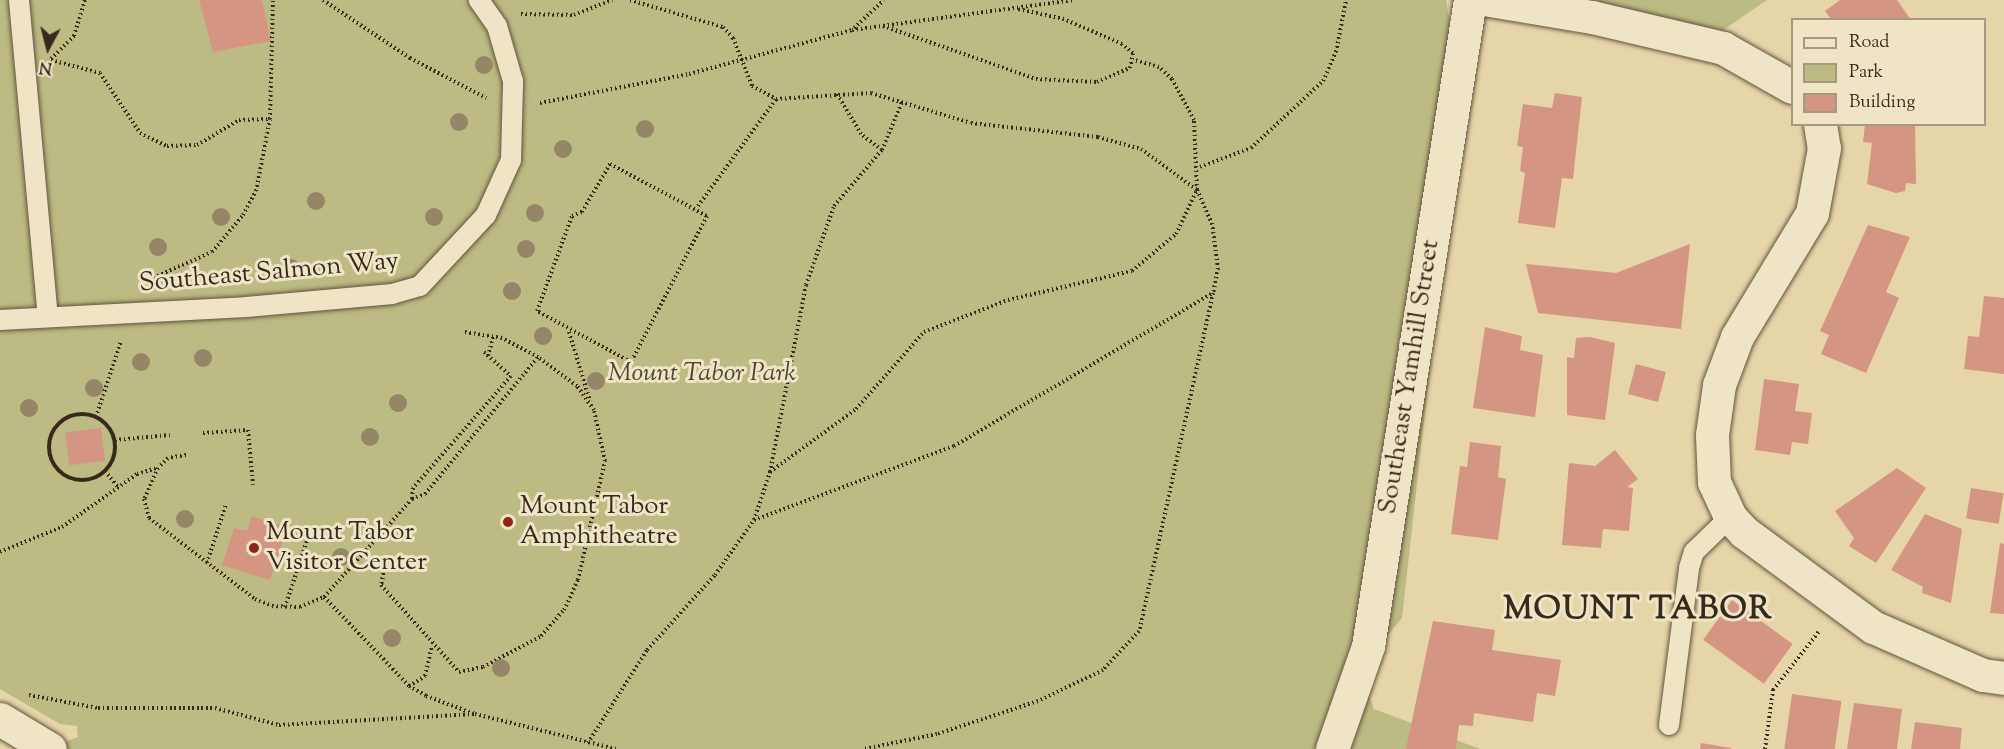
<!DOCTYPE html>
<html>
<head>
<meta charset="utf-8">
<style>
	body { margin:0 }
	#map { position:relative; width:2004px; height:749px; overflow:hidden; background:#e6d5a8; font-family:"Sorts Mill Goudy",serif }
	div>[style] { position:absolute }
	.green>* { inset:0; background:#bcbb83 }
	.building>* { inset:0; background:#d49682; transform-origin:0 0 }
	.path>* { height:4px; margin-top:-2px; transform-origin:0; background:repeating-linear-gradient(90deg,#37291c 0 1.5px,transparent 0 4.5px) }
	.path>.ring { margin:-2px; padding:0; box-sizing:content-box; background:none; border:4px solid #37291c; border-radius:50% }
	.roads { filter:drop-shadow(0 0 2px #63543f) drop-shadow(0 0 2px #63543f) }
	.lane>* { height:20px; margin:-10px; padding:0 10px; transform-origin:10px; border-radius:10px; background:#efe4c6 }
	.street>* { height:33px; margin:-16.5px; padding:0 16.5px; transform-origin:16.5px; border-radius:16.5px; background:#efe4c6 }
	.trees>* { width:18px; height:18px; margin:-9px; border-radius:50%; background:#958667 }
	.dots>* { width:16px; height:16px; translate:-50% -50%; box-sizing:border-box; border:3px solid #efe4c6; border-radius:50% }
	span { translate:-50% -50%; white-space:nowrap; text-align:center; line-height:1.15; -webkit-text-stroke:6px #efe4c6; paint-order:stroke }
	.street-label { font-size:26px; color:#37291c }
	.park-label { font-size:26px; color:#524631; font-style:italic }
	.poi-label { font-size:26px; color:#37291c }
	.left { translate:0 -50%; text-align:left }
	.district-label { font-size:32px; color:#37291c; font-weight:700; letter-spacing:1.5px }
	.legend { position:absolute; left:1791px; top:18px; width:195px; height:108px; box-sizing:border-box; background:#efe4c6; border:2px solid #a59982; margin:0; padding:8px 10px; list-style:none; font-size:18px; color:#37291c }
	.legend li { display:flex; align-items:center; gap:12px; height:30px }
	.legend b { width:30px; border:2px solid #a59982 }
	.north { position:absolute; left:18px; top:18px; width:60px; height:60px; -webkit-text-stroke:4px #efe4c6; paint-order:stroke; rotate:187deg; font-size:16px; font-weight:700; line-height:24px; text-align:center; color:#37291c }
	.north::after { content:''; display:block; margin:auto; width:21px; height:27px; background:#37291c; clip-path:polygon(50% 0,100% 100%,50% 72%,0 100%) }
</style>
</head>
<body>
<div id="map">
	<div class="green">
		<div style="clip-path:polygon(0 0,1446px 0,1461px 90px,1402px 618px,1359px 669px,1374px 709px,1480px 749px,47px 749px,78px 737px,77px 726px,60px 724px,0 689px)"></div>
		<div style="clip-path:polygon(1557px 0,1767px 0,1707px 41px)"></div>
	</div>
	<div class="building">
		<div style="clip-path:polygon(199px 0,262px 0,271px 41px,213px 52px)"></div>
		<div style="clip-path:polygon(1840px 0,1897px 0,1911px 20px,1832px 20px,1825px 11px)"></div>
		<div style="clip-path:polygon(1555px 93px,1582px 97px,1573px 179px,1562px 178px,1555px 228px,1518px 223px,1525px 173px,1520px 171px,1523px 147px,1517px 146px,1523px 104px,1552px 108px)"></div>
		<div style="clip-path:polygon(1865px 124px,1915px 124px,1916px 184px,1906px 183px,1905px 191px,1896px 193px,1867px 184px,1872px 143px,1863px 142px)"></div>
		<div style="clip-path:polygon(1868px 225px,1910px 237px,1886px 292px,1899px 298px,1866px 373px,1821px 354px,1829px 335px,1820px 331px)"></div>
		<div style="clip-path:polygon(1690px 244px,1681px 329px,1538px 313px,1526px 264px,1616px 273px)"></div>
		<div style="clip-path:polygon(1984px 296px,2004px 298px,2004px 374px,1964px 369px,1968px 336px,1979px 337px)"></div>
		<div style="clip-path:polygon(1485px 327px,1522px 336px,1520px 350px,1543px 355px,1535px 417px,1473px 408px)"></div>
		<div style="clip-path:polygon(1590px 337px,1615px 343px,1605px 420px,1567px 415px,1567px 357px,1574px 358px,1576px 338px)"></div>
		<div style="left:1636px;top:364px;width:31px;height:31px;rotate:15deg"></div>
		<div style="clip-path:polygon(1764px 379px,1799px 384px,1795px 411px,1812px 413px,1808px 444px,1792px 442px,1790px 455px,1755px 450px)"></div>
		<div style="left:101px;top:428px;width:33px;height:36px;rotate:83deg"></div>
		<div style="clip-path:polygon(1470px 442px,1501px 446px,1498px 477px,1506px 479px,1498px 540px,1451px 534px,1460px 466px,1467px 467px)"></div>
		<div style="clip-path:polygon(1615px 450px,1638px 479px,1627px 487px,1633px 488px,1629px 531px,1603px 529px,1601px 548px,1562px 545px,1569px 463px,1595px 466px)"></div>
		<div style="clip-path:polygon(1897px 468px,1926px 488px,1876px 563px,1849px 546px,1854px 538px,1835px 511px)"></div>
		<div style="left:1971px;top:488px;width:33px;height:31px;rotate:9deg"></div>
		<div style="clip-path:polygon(1925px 514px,1962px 529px,1951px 603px,1922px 593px,1923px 587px,1891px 570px)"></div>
		<div style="clip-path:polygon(252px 516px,287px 527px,270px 580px,222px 565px,234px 528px,247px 531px)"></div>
		<div style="clip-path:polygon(2000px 543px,2004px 544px,2004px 614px,1990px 613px)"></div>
		<div style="left:1732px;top:600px;width:75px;height:49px;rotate:36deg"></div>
		<div style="clip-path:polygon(1433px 621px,1495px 630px,1492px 650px,1561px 660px,1555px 696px,1537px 693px,1533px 722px,1474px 713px,1473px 726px,1459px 725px,1456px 749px,1406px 749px)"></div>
		<div style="left:1792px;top:694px;width:50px;height:56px;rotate:8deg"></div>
		<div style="clip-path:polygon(1854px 703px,1902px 709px,1897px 749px,1847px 749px)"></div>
		<div style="clip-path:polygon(1915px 722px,1962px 728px,1960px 749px,1911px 749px)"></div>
		<div style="clip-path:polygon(1701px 743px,1731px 748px,1731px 749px,1700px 749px)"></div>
	</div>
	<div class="path">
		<div style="left:323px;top:0;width:105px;rotate:33.7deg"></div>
		<div style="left:410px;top:58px;width:86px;rotate:27.8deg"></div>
		<div style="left:630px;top:0;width:97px;rotate:16.2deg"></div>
		<div style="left:723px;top:27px;width:15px;rotate:48deg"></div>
		<div style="left:733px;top:38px;width:52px;rotate:68.4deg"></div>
		<div style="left:752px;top:86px;width:27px;rotate:28deg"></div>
		<div style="left:776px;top:99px;width:95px;rotate:-3.6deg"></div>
		<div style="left:871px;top:93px;width:104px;rotate:16.7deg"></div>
		<div style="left:971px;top:123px;width:128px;rotate:6.3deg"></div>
		<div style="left:1098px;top:137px;width:45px;rotate:15.6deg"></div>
		<div style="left:1141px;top:149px;width:69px;rotate:36.2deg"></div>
		<div style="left:1197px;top:190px;width:36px;rotate:66deg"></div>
		<div style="left:1212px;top:223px;width:45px;rotate:82.4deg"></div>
		<div style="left:1218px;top:268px;width:25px;rotate:101deg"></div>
		<div style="left:1213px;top:293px;width:346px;rotate:102.3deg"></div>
		<div style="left:1139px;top:631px;width:53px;rotate:132.7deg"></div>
		<div style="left:1103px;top:670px;width:72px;rotate:154.5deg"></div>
		<div style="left:1038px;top:701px;width:106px;rotate:161.9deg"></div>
		<div style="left:937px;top:734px;width:76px;rotate:168.5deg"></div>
		<div style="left:521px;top:14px;width:53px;rotate:1.1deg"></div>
		<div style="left:574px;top:15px;width:41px;rotate:-21.5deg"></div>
		<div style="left:883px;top:26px;width:162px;rotate:19.1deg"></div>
		<div style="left:1036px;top:79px;width:61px;rotate:2.8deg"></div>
		<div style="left:1097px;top:82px;width:36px;rotate:-23deg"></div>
		<div style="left:1130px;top:68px;width:15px;rotate:-79deg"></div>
		<div style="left:1133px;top:53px;width:14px;rotate:-141deg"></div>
		<div style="left:1122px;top:44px;width:63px;rotate:-156.7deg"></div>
		<div style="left:1064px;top:19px;width:47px;rotate:-167.7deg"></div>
		<div style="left:854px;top:28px;width:41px;rotate:-43deg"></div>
		<div style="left:51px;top:59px;width:33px;rotate:-45deg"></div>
		<div style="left:74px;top:36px;width:38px;rotate:-73deg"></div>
		<div style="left:51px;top:60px;width:51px;rotate:14.9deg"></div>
		<div style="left:100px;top:73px;width:72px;rotate:56.3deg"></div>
		<div style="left:140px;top:133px;width:30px;rotate:26deg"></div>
		<div style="left:167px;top:146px;width:30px;rotate:-2deg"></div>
		<div style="left:197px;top:145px;width:49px;rotate:-30.8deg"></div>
		<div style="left:239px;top:120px;width:31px;rotate:-2deg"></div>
		<div style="left:540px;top:103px;width:152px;rotate:-11deg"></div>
		<div style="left:689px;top:74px;width:169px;rotate:-15.1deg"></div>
		<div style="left:852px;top:30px;width:224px;rotate:-7.7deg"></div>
		<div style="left:882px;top:150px;width:52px;rotate:-67.4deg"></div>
		<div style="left:610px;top:164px;width:110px;rotate:28.2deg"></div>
		<div style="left:707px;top:216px;width:165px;rotate:117.5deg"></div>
		<div style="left:631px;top:362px;width:107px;rotate:-151.5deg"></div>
		<div style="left:537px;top:311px;width:101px;rotate:-69.8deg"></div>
		<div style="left:572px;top:216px;width:11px;rotate:-22deg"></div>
		<div style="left:582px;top:212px;width:56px;rotate:-59.7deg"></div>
		<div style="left:1200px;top:167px;width:54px;rotate:-20.4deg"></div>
		<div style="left:1251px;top:148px;width:98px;rotate:-42.9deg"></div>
		<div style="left:1323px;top:81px;width:32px;rotate:-66deg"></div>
		<div style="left:1336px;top:52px;width:53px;rotate:-79.1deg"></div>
		<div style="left:698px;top:206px;width:132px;rotate:-53.9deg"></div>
		<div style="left:141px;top:283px;width:77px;rotate:-23.6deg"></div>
		<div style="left:212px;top:252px;width:48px;rotate:-50deg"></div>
		<div style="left:243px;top:215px;width:27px;rotate:-62deg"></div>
		<div style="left:256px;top:191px;width:73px;rotate:-79deg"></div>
		<div style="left:270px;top:119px;width:119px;rotate:-88.6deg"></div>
		<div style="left:569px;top:332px;width:72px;rotate:73.1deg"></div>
		<div style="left:484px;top:352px;width:36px;rotate:42deg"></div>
		<div style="left:511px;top:376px;width:149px;rotate:131.2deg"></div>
		<div style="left:413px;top:488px;width:11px;rotate:95deg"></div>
		<div style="left:412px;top:499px;width:14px;rotate:-21deg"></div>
		<div style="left:425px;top:494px;width:178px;rotate:-50.5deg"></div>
		<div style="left:488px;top:356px;width:20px;rotate:-75deg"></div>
		<div class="ring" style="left:49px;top:414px;width:62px;height:62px"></div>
		<div style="left:96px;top:417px;width:80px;rotate:-71.8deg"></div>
		<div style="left:203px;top:433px;width:45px;rotate:-3.8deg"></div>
		<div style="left:248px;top:430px;width:55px;rotate:84.8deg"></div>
		<div style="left:115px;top:440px;width:55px;rotate:-5.2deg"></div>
		<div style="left:186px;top:455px;width:18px;rotate:171deg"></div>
		<div style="left:168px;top:458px;width:14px;rotate:135deg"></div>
		<div style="left:158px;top:468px;width:34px;rotate:114deg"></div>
		<div style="left:144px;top:499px;width:20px;rotate:75deg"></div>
		<div style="left:149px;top:518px;width:133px;rotate:37.4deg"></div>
		<div style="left:255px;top:599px;width:18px;rotate:22deg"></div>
		<div style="left:272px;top:606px;width:28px;rotate:2deg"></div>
		<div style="left:300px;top:607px;width:26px;rotate:-23deg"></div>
		<div style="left:324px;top:597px;width:132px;rotate:-48.1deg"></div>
		<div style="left:105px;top:471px;width:22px;rotate:51deg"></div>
		<div style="left:770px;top:472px;width:107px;rotate:-36.2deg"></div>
		<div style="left:856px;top:409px;width:103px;rotate:-48.6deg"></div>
		<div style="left:924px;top:332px;width:90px;rotate:-20.9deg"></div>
		<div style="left:1008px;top:300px;width:127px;rotate:-13.2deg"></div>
		<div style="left:1132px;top:271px;width:57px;rotate:-40.1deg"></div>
		<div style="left:1176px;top:234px;width:49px;rotate:-64.5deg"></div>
		<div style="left:1197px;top:190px;width:70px;rotate:-92.5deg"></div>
		<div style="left:1194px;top:120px;width:47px;rotate:-118.2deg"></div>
		<div style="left:1172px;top:79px;width:18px;rotate:-137deg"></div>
		<div style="left:1159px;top:67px;width:26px;rotate:-164deg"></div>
		<div style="left:754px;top:520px;width:213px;rotate:-20.3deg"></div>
		<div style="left:954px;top:446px;width:301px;rotate:-30.6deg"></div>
		<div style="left:0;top:552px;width:67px;rotate:-22deg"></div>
		<div style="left:62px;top:527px;width:92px;rotate:-35.2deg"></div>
		<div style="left:137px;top:474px;width:21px;rotate:-17deg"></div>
		<div style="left:386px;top:560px;width:25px;rotate:101deg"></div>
		<div style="left:381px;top:585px;width:117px;rotate:48.1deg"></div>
		<div style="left:459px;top:672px;width:25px;rotate:-12deg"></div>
		<div style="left:483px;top:667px;width:66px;rotate:-28.1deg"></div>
		<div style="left:541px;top:636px;width:35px;rotate:-49deg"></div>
		<div style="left:564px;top:610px;width:33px;rotate:-65deg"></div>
		<div style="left:578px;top:580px;width:122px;rotate:-77.2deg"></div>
		<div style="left:605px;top:461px;width:52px;rotate:-102.2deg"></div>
		<div style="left:594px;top:410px;width:29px;rotate:-125deg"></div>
		<div style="left:577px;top:386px;width:49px;rotate:-143.4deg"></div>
		<div style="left:538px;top:357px;width:41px;rotate:-152.2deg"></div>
		<div style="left:502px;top:338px;width:38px;rotate:-171deg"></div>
		<div style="left:207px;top:563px;width:62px;rotate:-72.1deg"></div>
		<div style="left:324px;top:597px;width:123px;rotate:46.3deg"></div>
		<div style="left:409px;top:686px;width:20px;rotate:30deg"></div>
		<div style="left:426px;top:696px;width:52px;rotate:20.2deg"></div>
		<div style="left:475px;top:714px;width:145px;rotate:13.9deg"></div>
		<div style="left:285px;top:607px;width:80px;rotate:-71.8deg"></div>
		<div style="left:409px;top:686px;width:19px;rotate:-32deg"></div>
		<div style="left:425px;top:676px;width:31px;rotate:-77deg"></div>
		<div style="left:29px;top:695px;width:70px;rotate:10.7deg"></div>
		<div style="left:98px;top:708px;width:117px"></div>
		<div style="left:215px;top:708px;width:66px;rotate:14.9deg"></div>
		<div style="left:279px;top:725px;width:196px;rotate:-3.2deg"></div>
		<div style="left:588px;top:743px;width:110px;rotate:-57.6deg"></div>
		<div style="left:647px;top:650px;width:101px;rotate:-47.8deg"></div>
		<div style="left:715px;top:575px;width:67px;rotate:-54.7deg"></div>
		<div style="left:754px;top:520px;width:51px;rotate:-71.6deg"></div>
		<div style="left:770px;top:472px;width:190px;rotate:-79.1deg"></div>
		<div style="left:806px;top:285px;width:84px;rotate:-70.5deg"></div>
		<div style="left:834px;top:206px;width:74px;rotate:-49.4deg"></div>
		<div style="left:882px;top:150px;width:26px;rotate:-143deg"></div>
		<div style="left:861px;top:134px;width:49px;rotate:-120.8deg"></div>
		<div style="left:1765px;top:749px;width:60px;rotate:-82.3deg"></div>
		<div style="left:1773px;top:690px;width:76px;rotate:-51.9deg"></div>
	</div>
	<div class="roads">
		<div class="lane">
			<div style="left:19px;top:0;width:317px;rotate:84.8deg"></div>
			<div style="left:0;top:320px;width:246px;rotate:-3deg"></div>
			<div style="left:246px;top:307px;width:147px;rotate:-5.1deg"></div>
			<div style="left:392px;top:294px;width:29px;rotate:-16deg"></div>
			<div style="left:420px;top:286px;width:97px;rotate:-47.1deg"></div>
			<div style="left:486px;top:215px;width:60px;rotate:-65.6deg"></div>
			<div style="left:511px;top:160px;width:79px;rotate:-88.5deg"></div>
			<div style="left:513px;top:81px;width:57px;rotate:-106.2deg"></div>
			<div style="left:497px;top:26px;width:32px;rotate:-125deg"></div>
			<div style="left:1669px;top:725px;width:158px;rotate:-82.7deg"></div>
			<div style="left:1689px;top:568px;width:17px;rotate:-73deg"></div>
			<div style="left:1694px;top:552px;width:50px;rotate:-44.2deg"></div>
		</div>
		<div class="street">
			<div style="left:1490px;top:0;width:103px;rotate:9.5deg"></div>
			<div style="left:1592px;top:17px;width:135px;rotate:13.3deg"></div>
			<div style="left:1723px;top:48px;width:79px;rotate:29.5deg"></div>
			<div style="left:1820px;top:124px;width:24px;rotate:81deg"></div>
			<div style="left:1824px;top:148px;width:66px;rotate:100.5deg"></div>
			<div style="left:1812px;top:213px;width:145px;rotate:121.2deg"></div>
			<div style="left:1737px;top:337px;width:51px;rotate:110.6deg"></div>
			<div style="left:1719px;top:385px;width:50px;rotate:98deg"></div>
			<div style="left:1712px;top:435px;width:47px;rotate:87.6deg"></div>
			<div style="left:1714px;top:482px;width:38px;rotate:65deg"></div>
			<div style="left:1730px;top:517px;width:21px;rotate:47deg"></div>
			<div style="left:1744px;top:532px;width:160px;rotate:36.4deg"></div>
			<div style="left:1873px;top:627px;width:120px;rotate:23.6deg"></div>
			<div style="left:1983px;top:675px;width:21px;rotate:8deg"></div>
			<div style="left:0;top:719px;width:58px;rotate:31deg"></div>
			<div style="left:1332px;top:749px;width:109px;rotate:-70.7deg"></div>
			<div style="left:1368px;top:646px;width:654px;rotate:-81.03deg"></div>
		</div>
	</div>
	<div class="trees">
		<div style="left:484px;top:65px"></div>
		<div style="left:459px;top:122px"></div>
		<div style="left:645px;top:129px"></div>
		<div style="left:563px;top:149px"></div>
		<div style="left:316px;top:201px"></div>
		<div style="left:535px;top:213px"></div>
		<div style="left:221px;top:217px"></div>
		<div style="left:434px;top:217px"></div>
		<div style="left:158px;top:247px"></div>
		<div style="left:526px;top:249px"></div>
		<div style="left:291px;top:268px"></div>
		<div style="left:512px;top:291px"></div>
		<div style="left:543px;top:336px"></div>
		<div style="left:203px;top:358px"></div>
		<div style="left:141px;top:362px"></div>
		<div style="left:596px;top:381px"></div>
		<div style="left:94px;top:388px"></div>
		<div style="left:398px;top:403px"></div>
		<div style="left:29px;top:408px"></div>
		<div style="left:370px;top:437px"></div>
		<div style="left:185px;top:519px"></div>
		<div style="left:341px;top:557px"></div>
		<div style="left:392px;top:638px"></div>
		<div style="left:501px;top:668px"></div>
	</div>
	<div class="dots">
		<div style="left:508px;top:522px;background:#8f2418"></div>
		<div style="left:254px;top:548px;background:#8f2418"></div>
	</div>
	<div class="street-label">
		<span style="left:269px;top:273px;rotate:-5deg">Southeast Salmon Way</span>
		<span style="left:1410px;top:377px;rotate:-81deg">Southeast Yamhill Street</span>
	</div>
	<div class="park-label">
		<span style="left:702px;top:374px">Mount Tabor Park</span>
	</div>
	<div class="poi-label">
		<span class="left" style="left:520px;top:522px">Mount Tabor<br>Amphitheatre</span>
		<span class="left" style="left:266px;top:548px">Mount Tabor<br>Visitor Center</span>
	</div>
	<div class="district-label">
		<span style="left:1638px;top:610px">MOUNT TABOR</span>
	</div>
	<ul class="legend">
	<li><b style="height:8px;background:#efe4c6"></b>Road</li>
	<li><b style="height:16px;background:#bcbb83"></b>Park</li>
	<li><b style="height:16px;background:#d49682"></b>Building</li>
	</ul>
	<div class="north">N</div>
</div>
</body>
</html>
